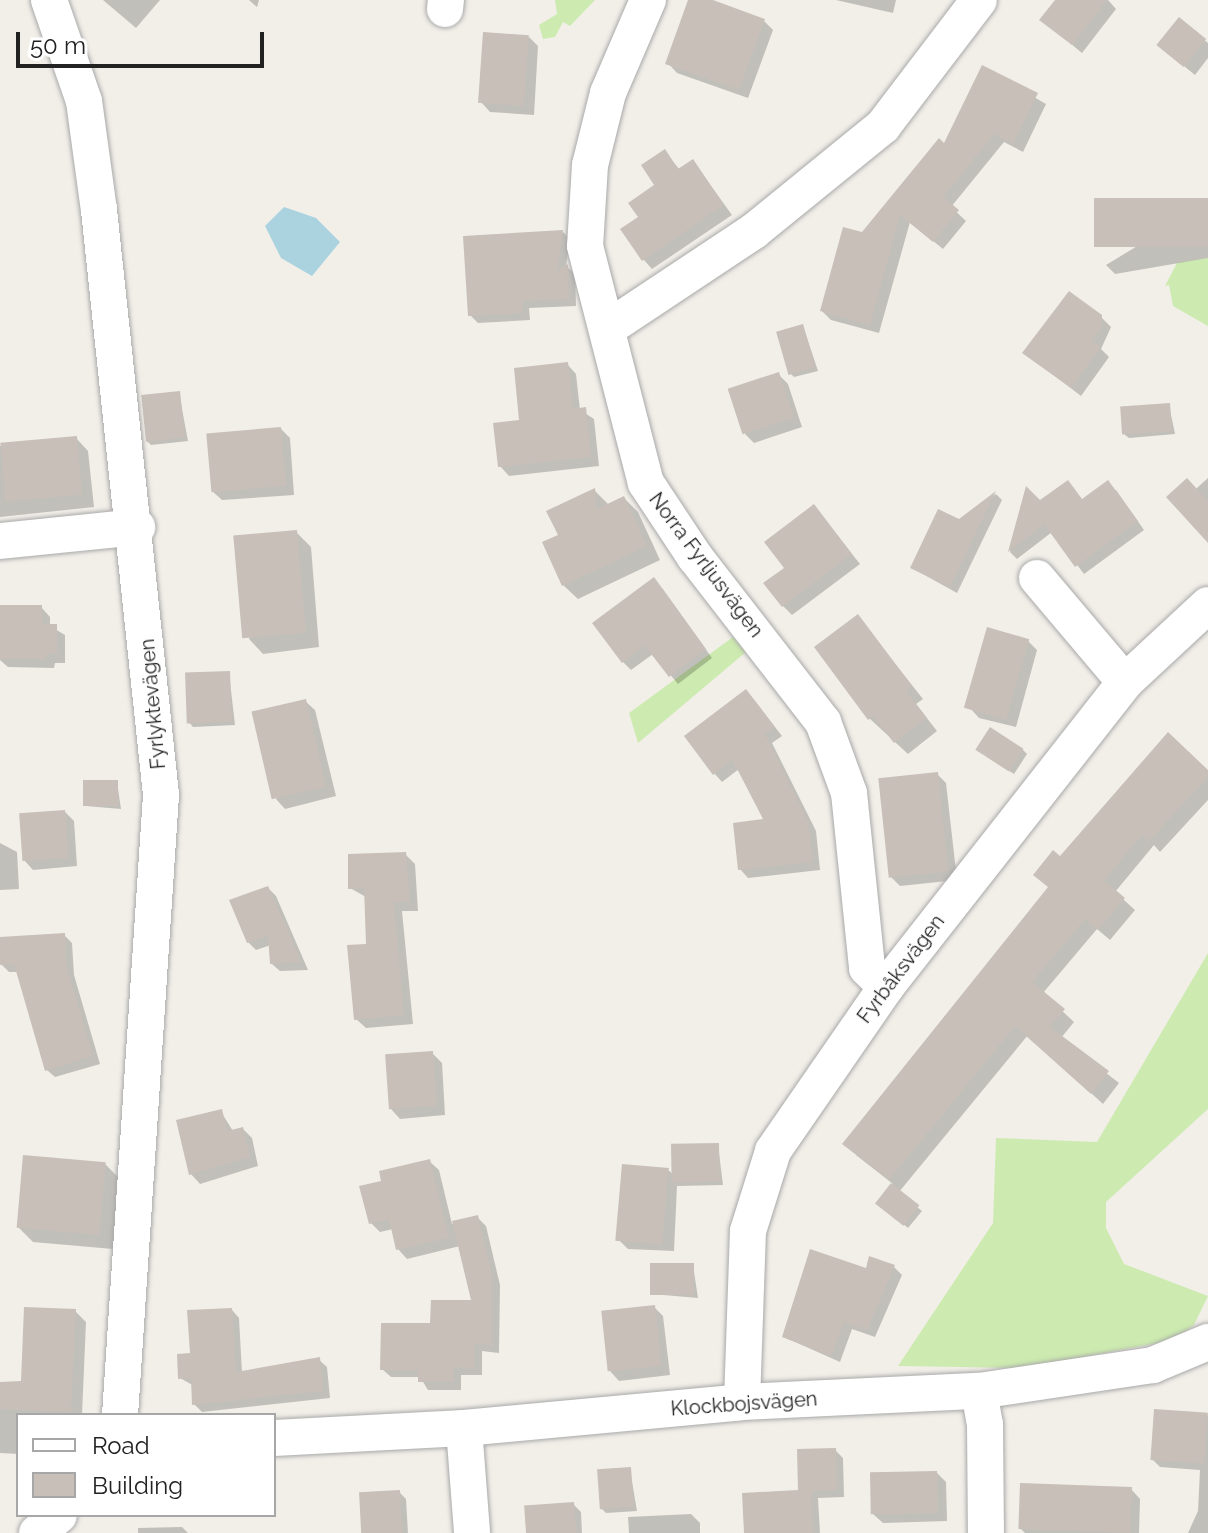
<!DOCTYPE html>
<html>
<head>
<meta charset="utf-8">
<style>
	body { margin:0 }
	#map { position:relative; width:1208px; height:1533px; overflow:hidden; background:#f2efe9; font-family:Raleway,sans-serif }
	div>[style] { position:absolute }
	.grass>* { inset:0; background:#cdebb0 }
	.water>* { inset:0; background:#aad3df }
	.shadow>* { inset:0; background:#0003 }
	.building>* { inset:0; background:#c7bfb8; transform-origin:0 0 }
	.roads { filter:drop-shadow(0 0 2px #a9a9a9) drop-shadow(0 0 2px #a9a9a9) }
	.minor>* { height:36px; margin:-18px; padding:0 18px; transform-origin:18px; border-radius:18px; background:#fff }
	span { translate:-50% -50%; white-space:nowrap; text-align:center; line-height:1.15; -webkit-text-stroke:6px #fff; paint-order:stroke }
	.street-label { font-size:20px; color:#222 }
	.legend { position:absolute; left:16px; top:1413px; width:260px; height:104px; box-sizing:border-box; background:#fff; border:2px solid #a7a7a7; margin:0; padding:10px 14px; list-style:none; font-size:24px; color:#222 }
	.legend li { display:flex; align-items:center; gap:16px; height:40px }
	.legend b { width:40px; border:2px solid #a7a7a7 }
	.scale { position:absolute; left:16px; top:32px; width:248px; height:36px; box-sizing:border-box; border:4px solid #222; border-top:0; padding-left:10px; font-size:24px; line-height:28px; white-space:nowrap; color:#222; -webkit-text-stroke:6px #fff; paint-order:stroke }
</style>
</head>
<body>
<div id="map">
	<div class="grass">
		<div style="clip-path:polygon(555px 0,595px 0,570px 26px,563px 22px,555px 37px,543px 39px,539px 25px,557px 14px)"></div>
		<div style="clip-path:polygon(1208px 258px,1208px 326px,1173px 306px,1169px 285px,1165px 286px,1177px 263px)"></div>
		<div style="clip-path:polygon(733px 637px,746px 652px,638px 743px,629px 713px)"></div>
		<div style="clip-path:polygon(1208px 953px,1208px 1109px,1106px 1202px,1106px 1228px,1124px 1264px,1208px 1296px,1194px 1325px,1174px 1340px,1024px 1368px,898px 1366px,993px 1223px,996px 1138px,1097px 1142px)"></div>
	</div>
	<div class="water">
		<div style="clip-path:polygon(284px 207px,316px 218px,340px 242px,312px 276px,281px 258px,265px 226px)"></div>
	</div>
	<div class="shadow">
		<div style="clip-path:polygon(103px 0,160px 0,136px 28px)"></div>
		<div style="clip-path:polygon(249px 0,259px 0,257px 7px)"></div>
		<div style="clip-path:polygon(691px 0,707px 0,764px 21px,773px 30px,748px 98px,677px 73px,668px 63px)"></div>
		<div style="clip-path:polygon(836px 0,896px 0,893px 13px)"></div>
		<div style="clip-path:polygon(1058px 0,1108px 0,1116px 9px,1082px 53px,1042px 20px)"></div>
		<div style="clip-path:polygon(1179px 20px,1208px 43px,1208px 58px,1195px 75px,1169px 54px)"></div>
		<div style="clip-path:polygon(529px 37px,538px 46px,534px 115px,490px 112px,481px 102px)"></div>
		<div style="clip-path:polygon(983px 68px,1046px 104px,1023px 152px,1004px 142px,951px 207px,966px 221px,943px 249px,910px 222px,879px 333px,831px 320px,822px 311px,862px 235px,945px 146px)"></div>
		<div style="clip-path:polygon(665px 152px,680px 170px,693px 161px,732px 215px,652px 269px,643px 259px,641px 217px,657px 185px)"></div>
		<div style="clip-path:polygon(1208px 203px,1208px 258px,1115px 274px,1106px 265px)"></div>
		<div style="clip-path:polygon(563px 232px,570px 239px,566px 266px,575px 274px,576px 306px,529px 308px,530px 320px,478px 323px,470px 315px)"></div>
		<div style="clip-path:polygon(1101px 317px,1111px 327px,1101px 349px,1109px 357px,1081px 396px,1025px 353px)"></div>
		<div style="clip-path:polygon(803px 326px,818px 371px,794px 377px,790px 373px)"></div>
		<div style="clip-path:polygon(567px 364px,576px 374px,580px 410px,594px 419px,599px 466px,509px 476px,500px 466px,521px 422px)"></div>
		<div style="clip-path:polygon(778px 374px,788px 384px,802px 427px,754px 443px,745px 434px)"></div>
		<div style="clip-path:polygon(179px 393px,188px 441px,151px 445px,147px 441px)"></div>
		<div style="clip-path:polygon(1169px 405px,1175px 434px,1129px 438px,1124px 434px)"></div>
		<div style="clip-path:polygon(281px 429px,290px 438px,294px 495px,222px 500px,212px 491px)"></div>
		<div style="clip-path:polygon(76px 438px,88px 451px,94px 507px,0 517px,0 446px)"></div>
		<div style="clip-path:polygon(1208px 478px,1208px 539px,1177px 506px)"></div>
		<div style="clip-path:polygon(594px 490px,609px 505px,624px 498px,638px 512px,660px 560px,578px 599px,563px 585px,560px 536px)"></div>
		<div style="clip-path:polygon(1027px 490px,1039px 502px,1083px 501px,1116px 490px,1144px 530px,1084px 574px,1052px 532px,1017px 559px,1010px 552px)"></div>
		<div style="clip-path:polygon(996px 494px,1002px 500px,957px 593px,912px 568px,959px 521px)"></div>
		<div style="clip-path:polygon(814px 506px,860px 564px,792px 615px,783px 606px,787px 568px)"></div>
		<div style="clip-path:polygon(297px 533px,311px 547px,319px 647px,263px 654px,249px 639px)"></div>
		<div style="clip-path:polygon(662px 588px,712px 658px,678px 684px,653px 654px,631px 670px,623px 662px)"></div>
		<div style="clip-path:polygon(0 607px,41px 607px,50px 617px,50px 626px,65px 635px,65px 663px,55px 663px,54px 668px,8px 667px,0 660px)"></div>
		<div style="clip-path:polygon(858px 617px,923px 699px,916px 704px,937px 731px,908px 754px,869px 718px)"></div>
		<div style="clip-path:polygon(1028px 641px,1037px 650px,1016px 727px,979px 718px,970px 708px)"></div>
		<div style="clip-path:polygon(229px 673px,235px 725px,193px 727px,189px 722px)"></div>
		<div style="clip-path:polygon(754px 700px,782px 736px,772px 743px,816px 831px,820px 870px,748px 878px,740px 869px,766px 821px,739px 769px,722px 782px,714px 773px)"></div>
		<div style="clip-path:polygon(305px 701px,315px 710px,336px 796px,285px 809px,276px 799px)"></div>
		<div style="clip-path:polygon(1023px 750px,1027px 754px,1014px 774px,982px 753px)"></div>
		<div style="clip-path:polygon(1208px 772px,1208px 800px,1160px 852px,1154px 845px,1115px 892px,1135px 910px,1110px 940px,1097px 929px,1043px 993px,1074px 1022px,1061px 1038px,1119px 1083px,1103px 1104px,1028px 1035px,899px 1192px,922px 1211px,908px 1228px,878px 1203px,893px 1184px,856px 1155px,1049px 888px,1060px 859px)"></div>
		<div style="clip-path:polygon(937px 774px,946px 783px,957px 880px,900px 886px,891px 877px)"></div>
		<div style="clip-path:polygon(117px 782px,121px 809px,86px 806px)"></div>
		<div style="clip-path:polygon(65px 812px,74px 821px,77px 866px,33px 870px,24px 860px)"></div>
		<div style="clip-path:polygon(0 843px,17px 852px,19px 889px,0 890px)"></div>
		<div style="clip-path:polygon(405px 854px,415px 864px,418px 911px,402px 911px,413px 1024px,366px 1028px,356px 1019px,368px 945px,366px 897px,350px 888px)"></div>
		<div style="clip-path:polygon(268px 888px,276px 896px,308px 970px,280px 971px,272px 964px,271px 945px,256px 950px,248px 942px)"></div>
		<div style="clip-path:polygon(64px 935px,72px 943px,74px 975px,100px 1064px,55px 1077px,47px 1070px,18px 972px,9px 972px,1px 964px,0 939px)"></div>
		<div style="clip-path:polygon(432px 1053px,442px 1063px,445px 1115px,400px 1119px,391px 1109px)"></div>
		<div style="clip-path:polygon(221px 1112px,233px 1131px,243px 1129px,252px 1138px,258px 1166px,200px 1184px,191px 1174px)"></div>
		<div style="clip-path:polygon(718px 1145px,723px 1185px,677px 1186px,674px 1251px,628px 1249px,619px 1240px,668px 1170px,674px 1175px)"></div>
		<div style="clip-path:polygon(429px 1161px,439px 1170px,452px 1224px,477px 1217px,486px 1226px,500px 1285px,499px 1353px,482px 1351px,482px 1375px,461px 1375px,461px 1390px,428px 1390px,420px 1377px,391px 1377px,382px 1369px,432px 1325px,473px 1302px,460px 1246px,407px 1259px,398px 1249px,393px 1229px,380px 1232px,371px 1223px,383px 1182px)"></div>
		<div style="clip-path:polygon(105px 1164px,119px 1178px,113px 1249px,33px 1242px,19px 1228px)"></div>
		<div style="clip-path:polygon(693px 1265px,698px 1298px,652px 1294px)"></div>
		<div style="clip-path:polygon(894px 1267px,902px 1275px,875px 1337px,852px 1329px,840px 1362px,784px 1337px,867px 1271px)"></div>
		<div style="clip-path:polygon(654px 1307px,663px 1316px,670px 1375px,619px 1381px,610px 1371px)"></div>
		<div style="clip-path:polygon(232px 1310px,239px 1318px,242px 1372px,319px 1360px,327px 1367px,330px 1398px,202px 1412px,194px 1404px,194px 1386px,180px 1378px,192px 1355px)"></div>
		<div style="clip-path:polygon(75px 1311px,86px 1322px,82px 1415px,18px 1415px,18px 1454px,0 1453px,0 1384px,23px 1383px)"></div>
		<div style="clip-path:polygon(1208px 1415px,1208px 1533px,1188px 1533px,1198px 1511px,1200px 1470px,1160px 1467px,1152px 1459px)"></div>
		<div style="clip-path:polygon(835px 1450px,843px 1458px,844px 1497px,818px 1498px,820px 1533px,746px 1533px,800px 1492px)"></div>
		<div style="clip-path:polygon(630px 1470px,637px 1511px,606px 1513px,602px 1509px)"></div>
		<div style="clip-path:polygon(937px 1473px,946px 1482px,947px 1521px,883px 1523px,873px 1514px)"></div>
		<div style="clip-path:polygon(1131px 1489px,1140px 1499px,1139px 1533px,1025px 1533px,1020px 1528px)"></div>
		<div style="clip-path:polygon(399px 1492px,406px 1499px,408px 1533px,362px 1533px)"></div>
		<div style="clip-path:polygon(573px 1504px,581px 1512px,582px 1533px,528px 1533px)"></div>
		<div style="clip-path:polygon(691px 1514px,700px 1523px,700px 1533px,629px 1533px,628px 1517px)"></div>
		<div style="clip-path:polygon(182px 1527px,188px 1533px,138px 1533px,138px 1528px)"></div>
	</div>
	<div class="building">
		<div style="clip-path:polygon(688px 0,713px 0,765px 19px,739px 90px,665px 64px)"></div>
		<div style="clip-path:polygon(1055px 0,1107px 0,1072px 45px,1039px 20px)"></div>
		<div style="left:1179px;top:17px;width:35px;height:36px;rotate:39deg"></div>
		<div style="left:483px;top:32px;width:46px;height:71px;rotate:4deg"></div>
		<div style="clip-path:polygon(982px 65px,1038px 93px,1013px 144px,994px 134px,943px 197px,959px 210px,933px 242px,900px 215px,870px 325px,820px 311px,843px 227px,862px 232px,939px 138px,944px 143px)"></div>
		<div style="clip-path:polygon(665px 149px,678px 169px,693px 159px,724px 205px,642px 261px,620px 229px,638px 217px,628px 203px,654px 185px,641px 165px)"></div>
		<div style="left:1208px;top:198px;width:49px;height:114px;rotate:90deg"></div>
		<div style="clip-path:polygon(563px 230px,557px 271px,568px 264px,569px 299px,522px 301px,523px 313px,468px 316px,463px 236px)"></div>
		<div style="clip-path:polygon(1069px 291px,1102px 315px,1102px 326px,1092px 340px,1101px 347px,1071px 388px,1022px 353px)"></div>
		<div style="left:803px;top:324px;width:45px;height:28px;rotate:74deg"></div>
		<div style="clip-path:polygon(568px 362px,573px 409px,586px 407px,591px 457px,498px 467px,493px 423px,519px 420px,514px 368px)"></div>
		<div style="left:779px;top:372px;width:48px;height:54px;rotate:72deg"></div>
		<div style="left:180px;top:391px;width:47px;height:39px;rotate:84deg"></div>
		<div style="left:1170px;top:403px;width:28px;height:50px;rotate:86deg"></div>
		<div style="left:281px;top:427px;width:59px;height:75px;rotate:85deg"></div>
		<div style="left:77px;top:436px;width:59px;height:77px;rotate:85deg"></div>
		<div style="clip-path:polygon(1187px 478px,1208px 501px,1208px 543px,1166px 497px)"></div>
		<div style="clip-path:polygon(1068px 480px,1082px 499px,1108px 480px,1138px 521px,1075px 567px,1044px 524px,1008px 552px,1026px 486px,1040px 500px)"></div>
		<div style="clip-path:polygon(595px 488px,597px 509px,624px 496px,647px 546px,562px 586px,542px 542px,558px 535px,546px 511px)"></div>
		<div style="clip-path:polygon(996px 491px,950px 587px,910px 568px,938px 509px,959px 519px)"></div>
		<div style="clip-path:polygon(814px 504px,852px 554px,782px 607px,763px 583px,784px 568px,764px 542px)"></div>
		<div style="left:297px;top:530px;width:103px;height:64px;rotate:85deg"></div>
		<div style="clip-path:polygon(654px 577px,706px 649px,669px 677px,645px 646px,622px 663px,592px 623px)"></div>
		<div style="clip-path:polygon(0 605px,42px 605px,42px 624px,57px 624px,57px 654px,46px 654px,46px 659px,0 659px)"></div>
		<div style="clip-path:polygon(858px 614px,912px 686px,906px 691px,927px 718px,894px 743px,873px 716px,868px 720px,814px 647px)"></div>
		<div style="left:987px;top:627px;width:44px;height:84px;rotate:16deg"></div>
		<div style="left:230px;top:671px;width:51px;height:45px;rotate:88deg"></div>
		<div style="clip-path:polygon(746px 689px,775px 727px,765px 734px,808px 821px,813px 862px,738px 870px,733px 823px,763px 819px,732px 759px,713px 775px,684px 736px)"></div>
		<div style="left:306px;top:699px;width:90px;height:56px;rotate:77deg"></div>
		<div style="left:990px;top:727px;width:40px;height:27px;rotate:33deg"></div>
		<div style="clip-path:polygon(1168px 732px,1208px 770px,1208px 777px,1148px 842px,1142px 835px,1104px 880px,1125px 898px,1098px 930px,1085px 919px,1032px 982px,1065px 1009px,1050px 1027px,1109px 1071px,1091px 1094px,1015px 1026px,889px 1180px,842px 1144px,1048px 887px,1033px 875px,1053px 850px,1060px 856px)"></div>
		<div style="left:938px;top:772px;width:100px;height:60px;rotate:84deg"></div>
		<div style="left:118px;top:780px;width:26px;height:35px;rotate:90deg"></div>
		<div style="left:65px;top:810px;width:48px;height:46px;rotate:86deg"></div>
		<div style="clip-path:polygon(406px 852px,410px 902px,394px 902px,404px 1015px,354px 1020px,347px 945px,366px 944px,364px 888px,348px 889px,348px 854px)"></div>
		<div style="clip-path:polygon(268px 886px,287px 929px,301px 962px,270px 964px,268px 936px,247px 943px,229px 900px)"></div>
		<div style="clip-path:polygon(65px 933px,66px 965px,93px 1056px,45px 1071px,14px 964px,0 965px,0 937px)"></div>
		<div style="left:433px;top:1051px;width:55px;height:48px;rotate:86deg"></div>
		<div style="clip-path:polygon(222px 1109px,227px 1131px,243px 1127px,250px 1157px,189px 1175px,176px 1120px)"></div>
		<div style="left:719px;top:1143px;width:39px;height:48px;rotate:89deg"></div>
		<div style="left:23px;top:1155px;width:83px;height:73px;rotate:5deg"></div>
		<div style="clip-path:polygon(430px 1159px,449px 1238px,396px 1250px,389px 1219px,369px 1224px,359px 1186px,381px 1181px,379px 1171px)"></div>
		<div style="left:622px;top:1164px;width:47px;height:77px;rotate:5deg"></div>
		<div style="left:891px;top:1183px;width:36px;height:26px;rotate:38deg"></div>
		<div style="clip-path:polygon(478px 1215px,492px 1276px,492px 1346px,474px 1343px,474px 1368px,453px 1367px,454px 1382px,418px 1382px,418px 1370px,380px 1370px,381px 1323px,430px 1323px,431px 1300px,471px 1300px,452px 1221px)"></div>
		<div style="clip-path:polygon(810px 1249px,866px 1268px,869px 1256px,895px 1265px,867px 1330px,844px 1322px,831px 1356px,782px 1337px)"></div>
		<div style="left:650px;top:1263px;width:44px;height:32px"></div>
		<div style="left:655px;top:1305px;width:61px;height:54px;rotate:84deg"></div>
		<div style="clip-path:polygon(24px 1307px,76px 1309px,71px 1412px,0 1409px,0 1382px,21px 1381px)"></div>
		<div style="clip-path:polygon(232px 1308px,236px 1372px,320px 1357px,323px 1391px,192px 1405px,191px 1378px,178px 1379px,177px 1354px,190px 1353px,187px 1310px)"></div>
		<div style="left:1154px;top:1409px;width:54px;height:51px;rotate:4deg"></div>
		<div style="clip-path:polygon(836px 1448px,837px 1490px,811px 1491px,813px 1533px,744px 1533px,742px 1493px,798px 1490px,797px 1449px)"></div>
		<div style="left:631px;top:1467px;width:40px;height:34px;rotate:86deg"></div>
		<div style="left:937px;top:1471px;width:42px;height:67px;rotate:89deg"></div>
		<div style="left:1020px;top:1483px;width:112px;height:46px;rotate:2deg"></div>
		<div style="left:400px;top:1490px;width:43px;height:41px;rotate:87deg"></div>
		<div style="left:574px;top:1502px;width:31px;height:50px;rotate:86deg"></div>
	</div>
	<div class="roads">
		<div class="minor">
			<div style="left:49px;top:0;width:107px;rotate:70.9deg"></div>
			<div style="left:84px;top:101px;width:110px;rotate:82.2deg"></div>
			<div style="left:99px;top:210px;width:588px;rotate:83.95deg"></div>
			<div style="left:161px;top:795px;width:621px;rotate:93.78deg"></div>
			<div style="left:648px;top:0;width:101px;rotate:113.3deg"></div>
			<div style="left:608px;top:93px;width:74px;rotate:104deg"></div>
			<div style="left:590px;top:165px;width:81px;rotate:93.5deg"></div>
			<div style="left:585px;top:246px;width:245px;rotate:75.6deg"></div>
			<div style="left:646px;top:483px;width:89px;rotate:56.5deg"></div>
			<div style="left:695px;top:557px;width:209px;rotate:52.2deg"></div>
			<div style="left:823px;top:722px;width:76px;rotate:69.9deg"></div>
			<div style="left:849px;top:793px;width:176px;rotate:84.1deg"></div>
			<div style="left:867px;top:968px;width:27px;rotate:45deg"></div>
			<div style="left:445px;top:9px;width:9px;rotate:-84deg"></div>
			<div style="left:608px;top:328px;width:175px;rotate:-33.6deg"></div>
			<div style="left:754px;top:231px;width:166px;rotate:-39.1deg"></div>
			<div style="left:883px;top:126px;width:158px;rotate:-52.7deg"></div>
			<div style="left:0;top:541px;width:138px;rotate:-5.8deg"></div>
			<div style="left:1037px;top:578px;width:136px;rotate:49.8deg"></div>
			<div style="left:979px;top:1391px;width:34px;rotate:80deg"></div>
			<div style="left:985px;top:1424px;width:109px;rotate:89.5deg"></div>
			<div style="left:742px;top:1402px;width:171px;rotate:-88deg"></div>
			<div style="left:748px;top:1231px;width:84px;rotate:-72.6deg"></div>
			<div style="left:773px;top:1151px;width:199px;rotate:-55.4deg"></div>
			<div style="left:886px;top:987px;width:387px;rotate:-51.9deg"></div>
			<div style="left:1125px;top:682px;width:113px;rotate:-42.9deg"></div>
			<div style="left:464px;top:1428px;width:105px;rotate:85.6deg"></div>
			<div style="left:274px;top:1438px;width:190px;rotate:-3deg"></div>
			<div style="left:464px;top:1428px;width:279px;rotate:-5.3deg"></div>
			<div style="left:742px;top:1402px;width:237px;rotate:-2.7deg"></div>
			<div style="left:979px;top:1391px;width:176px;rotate:-8.5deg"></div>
			<div style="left:1153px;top:1365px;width:60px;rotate:-22.7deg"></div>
			<div style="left:37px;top:1533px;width:28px;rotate:-39deg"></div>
		</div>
	</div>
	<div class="street-label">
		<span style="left:706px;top:565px;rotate:53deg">Norra Fyrljusvägen</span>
		<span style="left:153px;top:704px;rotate:-95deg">Fyrlyktevägen</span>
		<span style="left:901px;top:969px;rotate:-53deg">Fyrbåksvägen</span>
		<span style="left:744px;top:1404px;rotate:-4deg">Klockbojsvägen</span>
	</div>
	<ul class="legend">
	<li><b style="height:10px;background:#fff"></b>Road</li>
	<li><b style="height:22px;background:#c7bfb8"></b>Building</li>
	</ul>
	<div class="scale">50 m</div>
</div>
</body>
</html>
